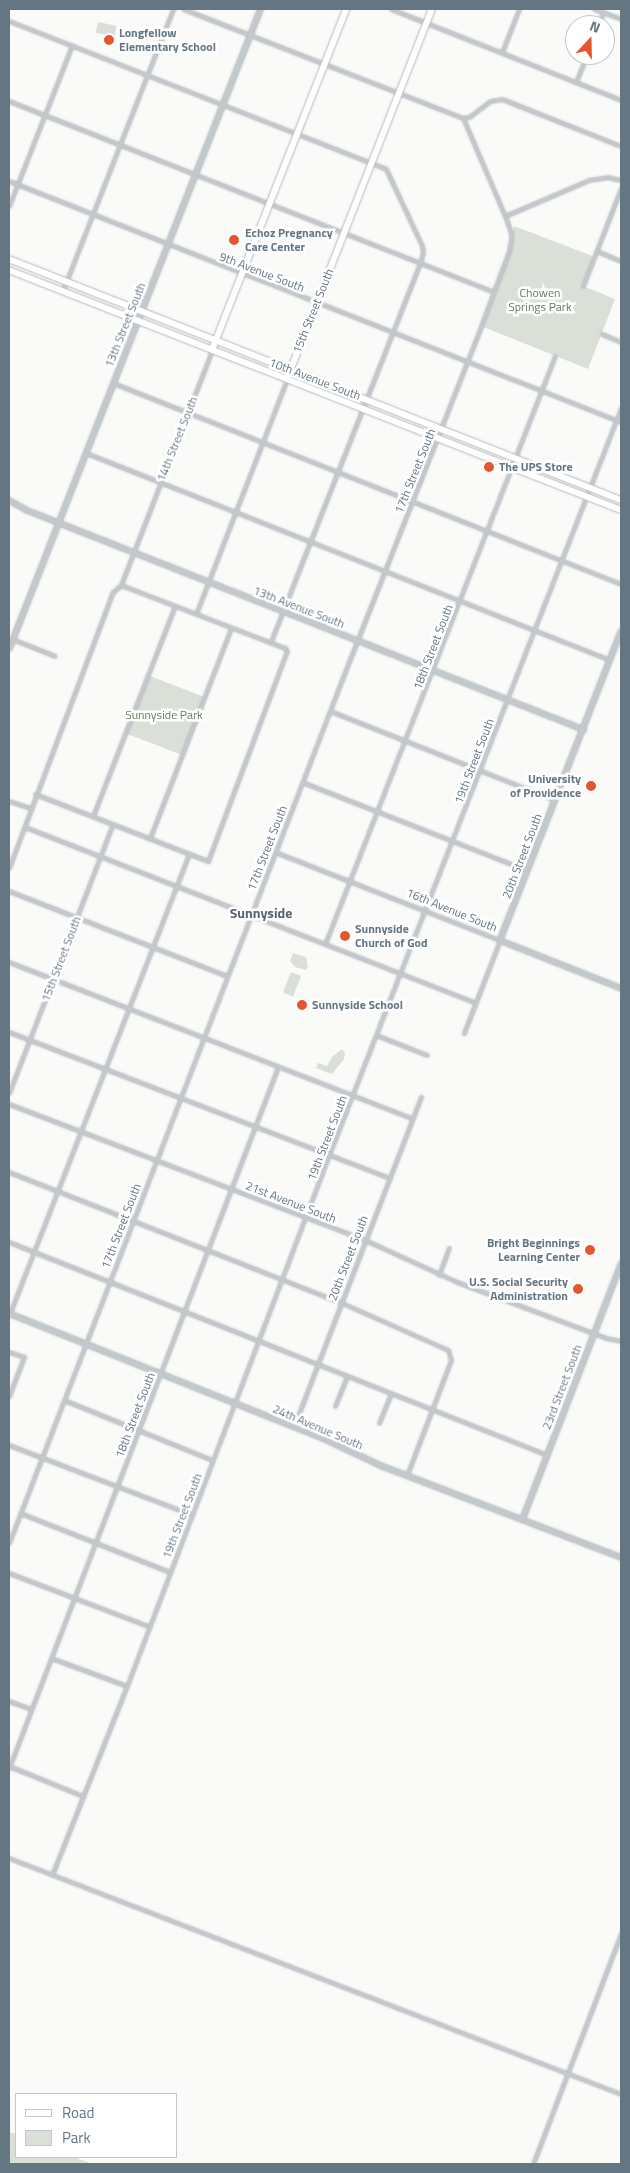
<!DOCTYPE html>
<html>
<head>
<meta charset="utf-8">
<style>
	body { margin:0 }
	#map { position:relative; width:630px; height:2173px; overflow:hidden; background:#fafaf8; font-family:"Titillium Web",sans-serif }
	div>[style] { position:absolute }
	.green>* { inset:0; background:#dadfd7; transform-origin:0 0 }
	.roads { filter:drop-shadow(0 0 1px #b5babe) drop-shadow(0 0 1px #b5babe) }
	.minor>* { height:3px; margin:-1.5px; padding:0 1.5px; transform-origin:1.5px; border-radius:1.5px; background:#c3c8cc }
	.tertiary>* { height:4.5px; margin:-2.25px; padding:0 2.25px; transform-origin:2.25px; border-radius:2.25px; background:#c3c8cc }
	.primary>* { height:5.5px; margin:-2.75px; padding:0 2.75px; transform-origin:2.75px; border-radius:2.75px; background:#fff }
	.trunk>* { height:5.5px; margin:-2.75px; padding:0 2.75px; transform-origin:2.75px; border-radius:2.75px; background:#fff }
	.dots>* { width:14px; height:14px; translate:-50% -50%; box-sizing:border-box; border:2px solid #fff; border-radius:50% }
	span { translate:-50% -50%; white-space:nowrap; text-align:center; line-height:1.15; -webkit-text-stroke:5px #fff; paint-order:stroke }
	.poi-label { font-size:12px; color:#657683; font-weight:700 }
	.left { translate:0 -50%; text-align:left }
	.right { translate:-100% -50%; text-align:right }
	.street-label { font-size:12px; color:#657683 }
	.park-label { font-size:12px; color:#687a64 }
	.neighbourhood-label { font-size:14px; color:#57646e; font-weight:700 }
	.frame { position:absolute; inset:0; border:10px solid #657683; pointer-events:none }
	.legend { position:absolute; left:15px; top:2093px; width:162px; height:65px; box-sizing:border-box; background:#fff; border:1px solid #c1c8cd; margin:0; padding:6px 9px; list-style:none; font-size:15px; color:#657683 }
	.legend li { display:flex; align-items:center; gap:10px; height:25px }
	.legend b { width:25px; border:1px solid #c1c8cd }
	.north { position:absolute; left:565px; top:15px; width:50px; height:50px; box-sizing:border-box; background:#fff; border:1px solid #c1c8cd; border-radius:50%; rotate:21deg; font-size:14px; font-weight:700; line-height:20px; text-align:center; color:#657683 }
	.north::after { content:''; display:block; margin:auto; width:18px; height:22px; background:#e4572e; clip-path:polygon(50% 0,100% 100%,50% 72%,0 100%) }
</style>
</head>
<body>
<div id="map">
	<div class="green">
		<div style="left:98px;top:22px;width:19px;height:11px;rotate:12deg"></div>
		<div style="clip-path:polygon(514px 226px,595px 257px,583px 286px,615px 299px,588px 369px,481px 326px,509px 251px)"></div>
		<div style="left:147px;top:675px;width:61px;height:62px;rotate:21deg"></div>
		<div style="clip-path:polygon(293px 953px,306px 957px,308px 966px,306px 970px,295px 967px,290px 961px)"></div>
		<div style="left:291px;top:972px;width:11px;height:22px;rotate:22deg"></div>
		<div style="clip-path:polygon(342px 1049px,345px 1053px,344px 1059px,332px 1074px,316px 1068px,318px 1063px,327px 1066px,332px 1057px)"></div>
		<div style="clip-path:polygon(9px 2132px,16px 2134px,16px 2157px,73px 2157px,93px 2164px,9px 2164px)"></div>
	</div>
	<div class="roads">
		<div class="minor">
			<div style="left:391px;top:9px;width:247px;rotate:21.6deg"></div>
			<div style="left:594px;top:9px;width:29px;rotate:20deg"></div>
			<div style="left:9px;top:21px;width:405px;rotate:21.4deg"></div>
			<div style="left:386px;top:169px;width:85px;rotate:64.9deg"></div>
			<div style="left:422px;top:246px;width:7px;rotate:82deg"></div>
			<div style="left:423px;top:253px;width:10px;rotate:107deg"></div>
			<div style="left:420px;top:263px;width:407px;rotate:111.5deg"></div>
			<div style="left:599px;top:25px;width:14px;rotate:-73deg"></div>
			<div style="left:502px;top:52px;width:46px;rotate:-68.4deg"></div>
			<div style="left:576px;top:82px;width:29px;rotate:-68deg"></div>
			<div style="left:9px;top:101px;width:521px;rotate:21.5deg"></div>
			<div style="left:463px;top:118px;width:6px;rotate:-9deg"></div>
			<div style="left:469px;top:117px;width:26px;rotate:-37deg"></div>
			<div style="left:490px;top:101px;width:12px;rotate:-9deg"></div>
			<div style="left:502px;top:99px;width:128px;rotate:21.6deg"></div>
			<div style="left:9px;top:181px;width:658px;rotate:21.49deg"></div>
			<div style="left:9px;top:206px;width:173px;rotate:-68.6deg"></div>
			<div style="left:505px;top:216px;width:91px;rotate:-23.2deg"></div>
			<div style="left:589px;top:180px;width:18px;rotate:-9deg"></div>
			<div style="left:607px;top:177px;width:14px;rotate:12deg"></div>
			<div style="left:597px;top:251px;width:26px;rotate:23deg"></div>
			<div style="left:583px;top:286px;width:105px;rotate:-68.8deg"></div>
			<div style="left:63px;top:290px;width:302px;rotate:-68.6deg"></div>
			<div style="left:602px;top:334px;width:21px;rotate:23deg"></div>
			<div style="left:113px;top:383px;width:546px;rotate:21.59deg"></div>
			<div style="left:86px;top:453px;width:563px;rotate:21.56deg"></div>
			<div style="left:196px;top:614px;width:252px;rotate:-68.8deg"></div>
			<div style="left:12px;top:639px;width:46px;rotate:21.6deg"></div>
			<div style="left:330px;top:711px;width:242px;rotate:21.6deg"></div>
			<div style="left:302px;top:782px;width:242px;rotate:21.4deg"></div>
			<div style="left:35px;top:794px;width:186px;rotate:21.2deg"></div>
			<div style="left:208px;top:861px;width:224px;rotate:-69.4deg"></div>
			<div style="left:287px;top:651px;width:4px;rotate:-124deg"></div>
			<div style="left:285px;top:648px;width:176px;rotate:-159deg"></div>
			<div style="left:9px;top:801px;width:23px;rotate:18deg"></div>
			<div style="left:93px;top:816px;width:225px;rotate:-68.7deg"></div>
			<div style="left:25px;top:827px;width:484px;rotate:21.3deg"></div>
			<div style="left:150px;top:838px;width:225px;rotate:-68.9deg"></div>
			<div style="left:275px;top:852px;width:242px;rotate:21.4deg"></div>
			<div style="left:500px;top:940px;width:100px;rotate:111.2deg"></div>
			<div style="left:9px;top:868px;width:295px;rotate:-69.4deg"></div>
			<div style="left:113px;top:592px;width:11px;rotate:-41deg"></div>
			<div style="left:121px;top:585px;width:252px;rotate:-68.8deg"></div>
			<div style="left:9px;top:891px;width:234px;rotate:21.3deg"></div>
			<div style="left:325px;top:944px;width:631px;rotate:-68.64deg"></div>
			<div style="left:9px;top:962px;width:433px;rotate:21.2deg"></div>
			<div style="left:9px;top:1032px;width:408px;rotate:21deg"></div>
			<div style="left:376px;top:1035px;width:55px;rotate:21.4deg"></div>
			<div style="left:9px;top:1093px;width:288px;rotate:-68.9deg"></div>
			<div style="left:9px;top:1104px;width:381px;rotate:20.9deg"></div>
			<div style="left:365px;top:1240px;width:101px;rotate:24.5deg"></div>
			<div style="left:457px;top:1282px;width:159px;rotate:20.6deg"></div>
			<div style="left:606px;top:1338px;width:15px;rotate:11deg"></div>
			<div style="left:9px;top:1172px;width:358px;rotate:21.5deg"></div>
			<div style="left:342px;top:1303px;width:116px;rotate:23.9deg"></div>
			<div style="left:448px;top:1350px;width:10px;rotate:73deg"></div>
			<div style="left:451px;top:1360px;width:123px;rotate:110.9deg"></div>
			<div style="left:9px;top:1242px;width:579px;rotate:21.6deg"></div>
			<div style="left:439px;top:1275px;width:29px;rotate:-70deg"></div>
			<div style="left:10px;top:1313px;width:493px;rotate:-68.7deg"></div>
			<div style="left:9px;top:1352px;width:16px;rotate:18deg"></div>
			<div style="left:24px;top:1357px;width:42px;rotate:111deg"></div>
			<div style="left:64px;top:1400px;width:160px;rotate:22.1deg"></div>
			<div style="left:335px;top:1406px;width:32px;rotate:-68deg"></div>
			<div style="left:379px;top:1423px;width:32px;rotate:-68deg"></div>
			<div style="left:294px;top:1426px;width:353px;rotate:-68.9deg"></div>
			<div style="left:9px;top:1445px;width:196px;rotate:20.9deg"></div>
			<div style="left:20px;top:1513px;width:161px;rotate:21.5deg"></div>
			<div style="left:9px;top:1543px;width:928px;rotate:-68.91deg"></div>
			<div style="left:343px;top:677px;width:377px;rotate:-68.5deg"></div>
			<div style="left:481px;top:326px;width:80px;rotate:-69.5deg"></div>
			<div style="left:509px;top:251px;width:11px;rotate:-80deg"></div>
			<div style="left:511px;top:240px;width:7px;rotate:-90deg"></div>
			<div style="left:511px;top:233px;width:18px;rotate:-109deg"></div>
			<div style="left:505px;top:216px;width:107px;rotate:-113.2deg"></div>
			<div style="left:463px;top:118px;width:300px;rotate:-158.7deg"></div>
			<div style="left:9px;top:1573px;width:149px;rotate:20.9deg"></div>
			<div style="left:51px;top:1658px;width:81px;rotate:20.2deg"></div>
			<div style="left:9px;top:1701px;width:23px;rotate:20deg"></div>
			<div style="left:9px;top:1766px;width:80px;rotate:22.1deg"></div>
			<div style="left:9px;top:1768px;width:751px;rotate:-69.01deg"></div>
			<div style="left:9px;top:1858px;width:656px;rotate:21.09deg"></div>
			<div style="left:52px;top:1875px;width:203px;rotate:-68.4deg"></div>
			<div style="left:127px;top:1686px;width:568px;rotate:-69.17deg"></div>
			<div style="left:329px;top:1155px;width:802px;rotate:-68.65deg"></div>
			<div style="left:533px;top:2164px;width:247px;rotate:-69.1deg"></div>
		</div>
		<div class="tertiary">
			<div style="left:9px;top:500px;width:21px;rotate:29deg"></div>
			<div style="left:27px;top:510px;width:598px;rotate:21.5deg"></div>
			<div style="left:621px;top:631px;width:332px;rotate:111.4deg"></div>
			<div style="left:500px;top:940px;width:130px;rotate:21.6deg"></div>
			<div style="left:9px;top:648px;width:687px;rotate:-68.56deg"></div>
			<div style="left:9px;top:1313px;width:338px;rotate:21.7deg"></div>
			<div style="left:323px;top:1438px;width:63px;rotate:25.3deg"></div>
			<div style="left:380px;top:1465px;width:258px;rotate:20.9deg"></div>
			<div style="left:522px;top:1519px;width:274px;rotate:-68.9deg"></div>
		</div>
		<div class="primary">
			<div style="left:212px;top:350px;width:366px;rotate:-68.5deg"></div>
			<div style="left:287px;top:379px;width:397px;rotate:-68.6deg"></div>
		</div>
		<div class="trunk">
			<div style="left:9px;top:259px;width:658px;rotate:21.49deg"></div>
			<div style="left:9px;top:270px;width:657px;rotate:21.41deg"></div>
		</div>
	</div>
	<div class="dots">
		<div style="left:109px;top:40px;background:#e4572e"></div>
		<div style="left:234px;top:240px;background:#e4572e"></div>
		<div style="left:489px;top:467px;background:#e4572e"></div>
		<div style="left:591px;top:786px;background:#e4572e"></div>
		<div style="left:345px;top:936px;background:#e4572e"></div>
		<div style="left:302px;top:1005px;background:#e4572e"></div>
		<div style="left:590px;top:1250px;background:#e4572e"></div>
		<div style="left:578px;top:1289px;background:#e4572e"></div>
	</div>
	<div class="poi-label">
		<span class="left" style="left:119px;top:40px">Longfellow<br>Elementary School</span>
		<span class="left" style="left:245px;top:240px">Echoz Pregnancy<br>Care Center</span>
		<span class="left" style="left:499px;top:467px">The UPS Store</span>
		<span class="right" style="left:581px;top:786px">University<br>of Providence</span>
		<span class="left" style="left:355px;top:936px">Sunnyside<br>Church of God</span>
		<span class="left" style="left:312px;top:1005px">Sunnyside School</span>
		<span class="right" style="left:580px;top:1250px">Bright Beginnings<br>Learning Center</span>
		<span class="right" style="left:568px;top:1289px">U.S. Social Security<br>Administration</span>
	</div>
	<div class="street-label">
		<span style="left:262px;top:272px;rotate:21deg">9th Avenue South</span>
		<span style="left:313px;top:311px;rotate:-68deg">15th Street South</span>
		<span style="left:125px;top:325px;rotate:-68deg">13th Street South</span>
		<span style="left:315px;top:379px;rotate:21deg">10th Avenue South</span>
		<span style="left:177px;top:439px;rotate:-68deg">14th Street South</span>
		<span style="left:415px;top:471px;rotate:-68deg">17th Street South</span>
		<span style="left:299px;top:607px;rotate:21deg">13th Avenue South</span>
		<span style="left:433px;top:647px;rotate:-69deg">18th Street South</span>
		<span style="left:474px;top:761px;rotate:-69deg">19th Street South</span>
		<span style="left:267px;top:848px;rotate:-69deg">17th Street South</span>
		<span style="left:522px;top:856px;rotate:-69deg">20th Street South</span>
		<span style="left:452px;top:910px;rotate:22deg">16th Avenue South</span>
		<span style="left:61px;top:959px;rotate:-69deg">15th Street South</span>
		<span style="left:327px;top:1138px;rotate:-69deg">19th Street South</span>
		<span style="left:291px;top:1202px;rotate:21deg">21st Avenue South</span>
		<span style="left:121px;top:1226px;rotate:-69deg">17th Street South</span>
		<span style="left:348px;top:1258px;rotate:-69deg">20th Street South</span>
		<span style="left:562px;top:1387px;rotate:-69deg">23rd Street South</span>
		<span style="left:135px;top:1415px;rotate:-69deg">18th Street South</span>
		<span style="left:318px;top:1427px;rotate:23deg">24th Avenue South</span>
		<span style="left:182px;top:1516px;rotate:-69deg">19th Street South</span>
	</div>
	<div class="park-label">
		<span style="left:540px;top:300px">Chowen<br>Springs Park</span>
		<span style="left:164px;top:715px">Sunnyside Park</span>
	</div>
	<div class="neighbourhood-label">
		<span style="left:261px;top:913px">Sunnyside</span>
	</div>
	<div class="frame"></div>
	<ul class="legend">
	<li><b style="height:6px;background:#fff"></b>Road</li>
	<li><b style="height:14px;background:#dadfd7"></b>Park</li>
	</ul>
	<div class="north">N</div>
</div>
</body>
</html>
